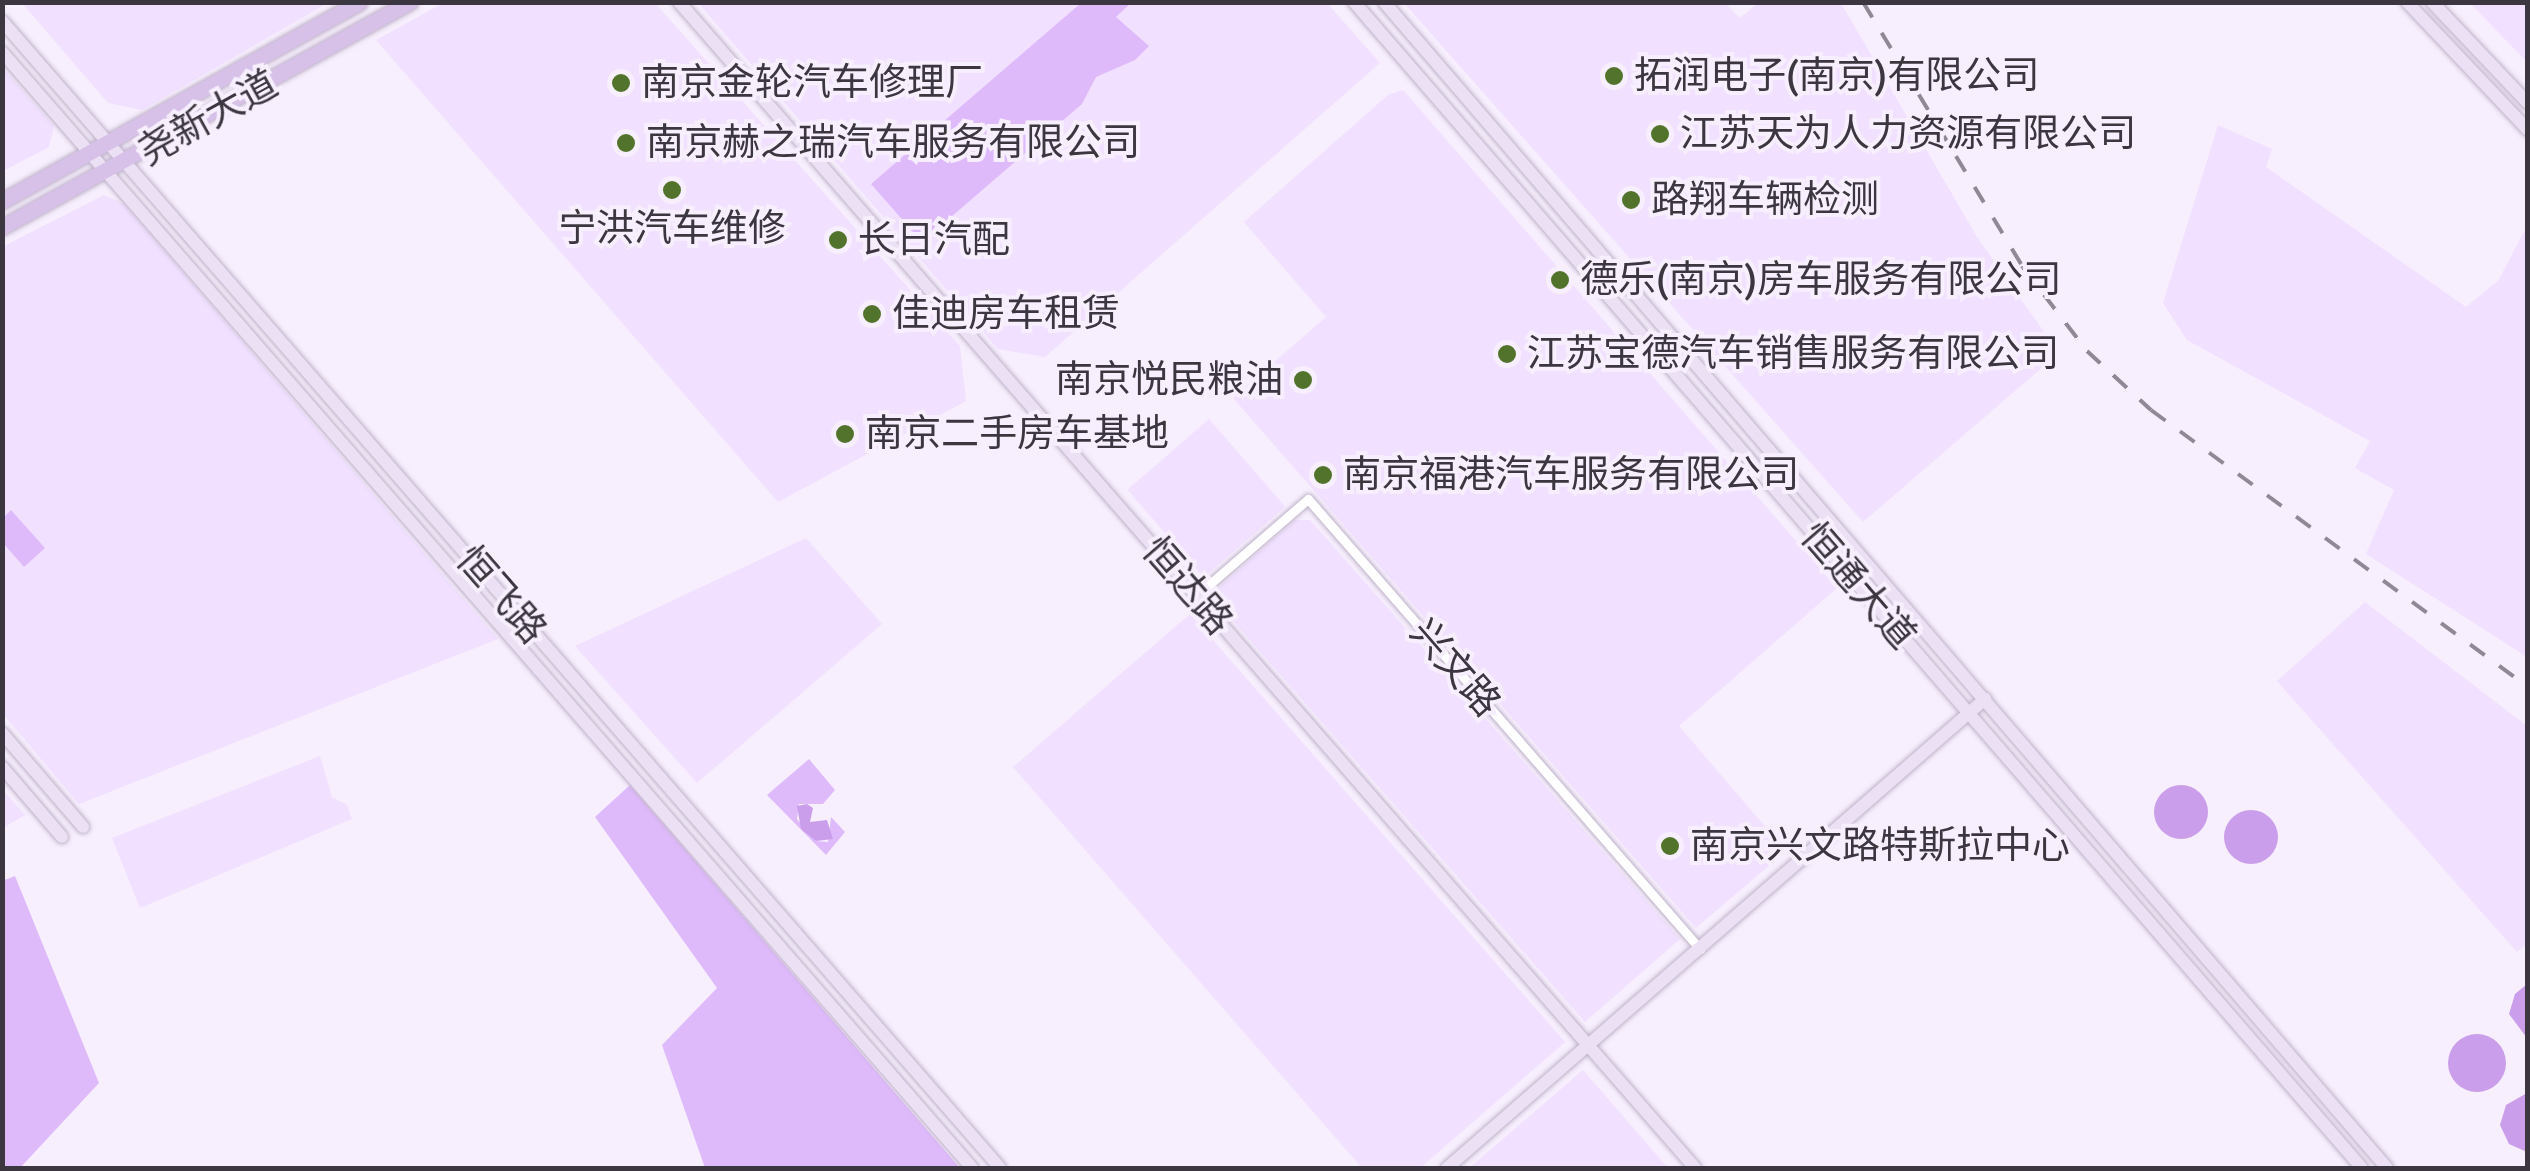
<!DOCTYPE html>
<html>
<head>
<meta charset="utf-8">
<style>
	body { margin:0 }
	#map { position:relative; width:2530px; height:1171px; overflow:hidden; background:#f7effd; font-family:Signika,"Noto Sans SC",sans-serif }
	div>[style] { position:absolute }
	.built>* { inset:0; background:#f1e0ff; transform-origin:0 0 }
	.green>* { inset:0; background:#dfbafb }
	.water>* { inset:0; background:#ca9eea }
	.round { border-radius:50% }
	.roads { filter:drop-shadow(0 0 2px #bfb2c9) drop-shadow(0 0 2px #bfb2c9) }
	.street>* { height:9px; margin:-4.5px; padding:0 4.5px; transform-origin:4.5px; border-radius:4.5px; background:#fff }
	.secondary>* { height:12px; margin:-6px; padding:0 6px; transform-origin:6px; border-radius:6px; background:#ebe0f4 }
	.primary>* { height:15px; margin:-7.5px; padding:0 7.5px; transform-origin:7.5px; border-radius:7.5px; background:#d7c1e9 }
	.rail>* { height:4px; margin-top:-2px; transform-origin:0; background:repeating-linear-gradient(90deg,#908995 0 18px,transparent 0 36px) }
	.dots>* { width:28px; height:28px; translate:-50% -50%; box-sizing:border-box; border:5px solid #f7effd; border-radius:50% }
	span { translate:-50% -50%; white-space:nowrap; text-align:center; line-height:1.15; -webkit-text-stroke:8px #f7effd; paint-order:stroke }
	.poi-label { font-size:38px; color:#3b363f }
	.left { translate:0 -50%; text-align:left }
	.right { translate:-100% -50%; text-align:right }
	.street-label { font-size:38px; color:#3b363f }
	.frame { position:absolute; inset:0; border:5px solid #3b363f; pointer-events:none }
</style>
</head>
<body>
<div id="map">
	<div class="built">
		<div style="clip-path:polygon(445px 2px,655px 3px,960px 346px,966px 401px,778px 502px,376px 40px)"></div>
		<div style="clip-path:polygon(22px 3px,328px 3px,142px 110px,108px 103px)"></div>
		<div style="clip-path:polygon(698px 3px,1327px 3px,1380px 63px,1045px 357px,998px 349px)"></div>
		<div style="clip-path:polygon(1404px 3px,1725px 3px,1740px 18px,1758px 3px,1841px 3px,1977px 237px,2059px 353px,1863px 522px)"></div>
		<div style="clip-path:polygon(2470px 3px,2527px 3px,2527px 62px)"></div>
		<div style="clip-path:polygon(2px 67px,54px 126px,49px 147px,3px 171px)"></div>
		<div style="clip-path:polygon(1403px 90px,1837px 588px,1679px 726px,1786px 851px,1696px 928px,1233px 398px,1326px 317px,1244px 222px,1388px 95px)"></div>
		<div style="clip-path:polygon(2218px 125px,2272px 149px,2266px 167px,2466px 307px,2498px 281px,2527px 226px,2527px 657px,2366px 554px,2394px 490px,2355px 468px,2370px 441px,2187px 340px,2163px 303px)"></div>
		<div style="clip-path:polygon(104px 195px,124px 204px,498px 639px,79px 804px,3px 714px,2px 247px)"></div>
		<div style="left:1209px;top:419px;width:116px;height:108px;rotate:49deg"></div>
		<div style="clip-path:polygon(1295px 520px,1310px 520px,1680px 939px,1585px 1022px,1214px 599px,1218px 588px)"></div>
		<div style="clip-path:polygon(806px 538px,882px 624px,697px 783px,575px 646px)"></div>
		<div style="clip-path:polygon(2365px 602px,2527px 726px,2528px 943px,2517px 952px,2277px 681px)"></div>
		<div style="clip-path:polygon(1190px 614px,1565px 1042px,1420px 1168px,1362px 1168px,1013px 767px)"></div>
		<div style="clip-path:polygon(320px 756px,332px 797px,347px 805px,352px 819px,140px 908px,112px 838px)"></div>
		<div style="clip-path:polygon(2px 789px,25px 815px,3px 828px,2px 828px)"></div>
		<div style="clip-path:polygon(1583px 1070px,1668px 1168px,1469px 1168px)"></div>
	</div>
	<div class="green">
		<div style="clip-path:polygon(1081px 3px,1131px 3px,1116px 17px,1149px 46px,1135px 60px,1096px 77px,1082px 104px,922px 242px,871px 184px)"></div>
		<div style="clip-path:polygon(11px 510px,45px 548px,24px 567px,3px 543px,3px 518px)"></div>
		<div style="clip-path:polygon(809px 759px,835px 790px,823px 804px,799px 804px,797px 819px,816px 841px,828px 842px,831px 817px,845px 832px,826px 855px,767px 795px)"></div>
		<div style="clip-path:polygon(630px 785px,960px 1168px,705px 1168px,662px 1045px,717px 988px,595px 817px)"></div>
		<div style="clip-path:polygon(15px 876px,99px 1083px,20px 1168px,3px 1168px,2px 881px)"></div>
	</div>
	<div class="water">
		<div class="round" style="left:2154px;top:785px;width:54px;height:54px"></div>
		<div style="clip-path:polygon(807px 804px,813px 808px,810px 822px,827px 820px,833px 839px,816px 841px,801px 829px,797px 806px)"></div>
		<div class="round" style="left:2224px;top:810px;width:54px;height:54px"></div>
		<div style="clip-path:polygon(2527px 984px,2528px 984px,2527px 1038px,2509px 1014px,2515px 994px)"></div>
		<div class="round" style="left:2448px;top:1034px;width:58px;height:58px"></div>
		<div style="clip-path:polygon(2527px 1093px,2528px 1093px,2527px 1152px,2509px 1144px,2500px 1125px,2506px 1105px)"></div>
	</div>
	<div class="roads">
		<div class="street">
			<div style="left:1196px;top:596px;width:148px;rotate:-40.9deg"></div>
			<div style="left:1308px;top:499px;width:597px;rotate:48.94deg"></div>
		</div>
		<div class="secondary">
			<div style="left:679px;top:2px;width:1547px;rotate:48.93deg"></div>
			<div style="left:1354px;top:2px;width:1541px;rotate:49.16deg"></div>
			<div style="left:1384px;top:2px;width:1538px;rotate:49.3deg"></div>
			<div style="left:2407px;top:2px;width:176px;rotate:46.6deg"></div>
			<div style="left:2432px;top:2px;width:139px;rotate:46.5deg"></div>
			<div style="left:2px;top:21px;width:1520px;rotate:48.97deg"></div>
			<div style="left:2px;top:52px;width:1479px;rotate:49deg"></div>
			<div style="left:2px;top:733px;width:124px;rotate:49.2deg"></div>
			<div style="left:2px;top:767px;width:92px;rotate:49.4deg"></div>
			<div style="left:1447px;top:1168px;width:714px;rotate:-41.08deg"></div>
		</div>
		<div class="primary">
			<div style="left:2px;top:201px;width:409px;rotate:-29.1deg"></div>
			<div style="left:2px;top:227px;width:466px;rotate:-28.9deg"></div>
		</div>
	</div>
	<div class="rail">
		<div style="left:1863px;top:2px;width:308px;rotate:58.9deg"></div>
		<div style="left:2022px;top:266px;width:107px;rotate:52.6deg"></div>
		<div style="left:2087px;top:351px;width:87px;rotate:42.7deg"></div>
		<div style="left:2151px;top:410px;width:468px;rotate:36.3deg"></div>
	</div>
	<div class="dots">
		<div style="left:1614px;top:76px;background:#52732b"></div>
		<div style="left:621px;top:83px;background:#52732b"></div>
		<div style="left:1660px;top:134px;background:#52732b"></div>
		<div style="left:626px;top:143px;background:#52732b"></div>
		<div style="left:672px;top:190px;background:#52732b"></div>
		<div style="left:1631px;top:200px;background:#52732b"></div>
		<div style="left:838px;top:240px;background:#52732b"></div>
		<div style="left:1560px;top:280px;background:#52732b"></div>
		<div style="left:872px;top:314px;background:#52732b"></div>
		<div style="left:1507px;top:354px;background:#52732b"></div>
		<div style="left:1303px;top:380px;background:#52732b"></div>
		<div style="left:845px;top:434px;background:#52732b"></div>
		<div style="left:1323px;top:475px;background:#52732b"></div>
		<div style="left:1670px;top:846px;background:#52732b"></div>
	</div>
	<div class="poi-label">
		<span class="left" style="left:1634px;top:76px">拓润电子(南京)有限公司</span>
		<span class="left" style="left:641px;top:83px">南京金轮汽车修理厂</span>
		<span class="left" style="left:1680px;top:134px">江苏天为人力资源有限公司</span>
		<span class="left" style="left:646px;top:143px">南京赫之瑞汽车服务有限公司</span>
		<span class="left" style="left:1651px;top:200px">路翔车辆检测</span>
		<span style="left:672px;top:229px">宁洪汽车维修</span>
		<span class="left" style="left:858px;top:240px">长日汽配</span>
		<span class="left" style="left:1580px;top:280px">德乐(南京)房车服务有限公司</span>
		<span class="left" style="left:892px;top:314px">佳迪房车租赁</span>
		<span class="left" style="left:1527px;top:354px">江苏宝德汽车销售服务有限公司</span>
		<span class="right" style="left:1283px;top:380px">南京悦民粮油</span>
		<span class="left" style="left:865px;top:434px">南京二手房车基地</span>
		<span class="left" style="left:1343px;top:475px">南京福港汽车服务有限公司</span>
		<span class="left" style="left:1690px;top:846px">南京兴文路特斯拉中心</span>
	</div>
	<div class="street-label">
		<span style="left:208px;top:118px;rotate:-29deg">尧新大道</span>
		<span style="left:1187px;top:586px;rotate:49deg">恒达路</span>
		<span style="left:1858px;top:586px;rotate:49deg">恒通大道</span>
		<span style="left:501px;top:595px;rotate:49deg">恒飞路</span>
		<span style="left:1455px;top:668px;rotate:49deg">兴文路</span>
	</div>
	<div class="frame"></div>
</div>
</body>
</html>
